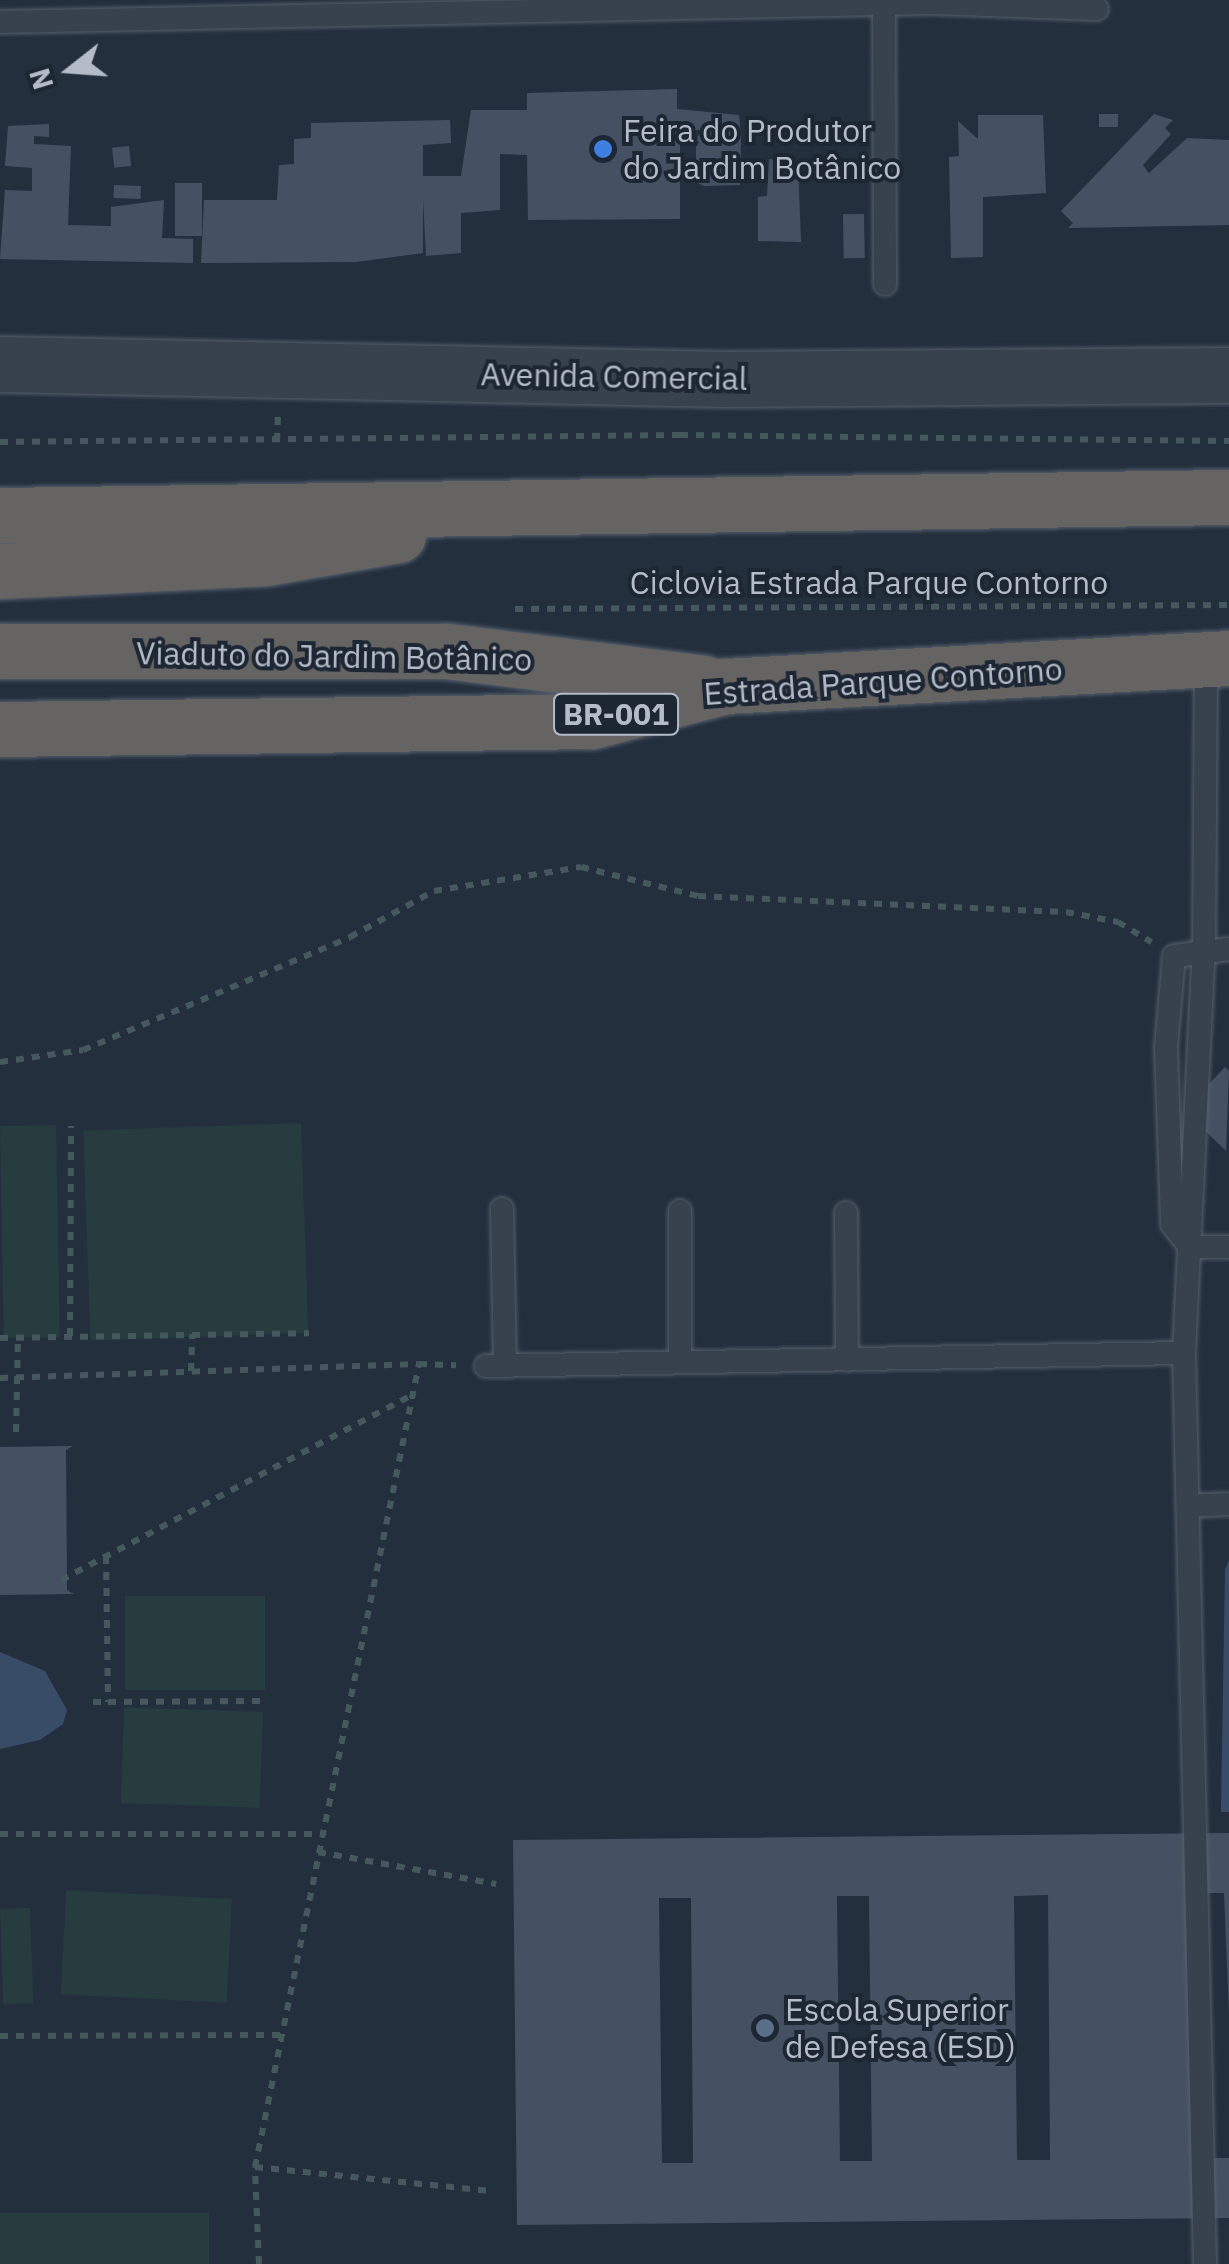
<!DOCTYPE html>
<html>
<head>
<meta charset="utf-8">
<style>
	body { margin:0 }
	#map { position:relative; width:1229px; height:2264px; overflow:hidden; background:#242f3e; font-family:"IBM Plex Sans",sans-serif }
	div>[style] { position:absolute }
	.green>* { inset:0; background:#263c3f; transform-origin:0 0 }
	.water>* { inset:0; background:#394c67 }
	.building>* { inset:0; background:#455162; transform-origin:0 0 }
	.path>* { height:6px; margin-top:-3px; transform-origin:0; background:repeating-linear-gradient(90deg,#44595c 0 8px,transparent 0 16px) }
	.roads { filter:drop-shadow(0 0 2px #565f6c) drop-shadow(0 0 2px #565f6c) }
	.service>* { height:22px; margin:-11px; padding:0 11px; transform-origin:11px; border-radius:11px; background:#38414e }
	.tertiary>* { height:55px; margin:-27.5px; padding:0 27.5px; transform-origin:27.5px; border-radius:27.5px; background:#38414e }
	.trunk>* { height:55px; margin:-27.5px; padding:0 27.5px; transform-origin:27.5px; border-radius:27.5px; background:#656462 }
	.dots>* { width:28px; height:28px; translate:-50% -50%; box-sizing:border-box; border:5px solid #1d2633; border-radius:50% }
	span { translate:-50% -50%; white-space:nowrap; text-align:center; line-height:1.15; -webkit-text-stroke:8px #1d2633; paint-order:stroke }
	.shield-label span { padding:2px 8px; background:#1d2633; border:2px solid; border-radius:8px; -webkit-text-stroke-width:0 }
	.shield-label { font-size:30px; color:#b4bcc9; font-weight:700 }
	.poi-label { font-size:32px; color:#b4bcc9 }
	.left { translate:0 -50%; text-align:left }
	.street-label { font-size:32px; color:#b4bcc9 }
	.north { position:absolute; left:20px; top:20px; width:100px; height:100px; -webkit-text-stroke:8px #1d2633; paint-order:stroke; rotate:253deg; font-size:28px; font-weight:700; line-height:40px; text-align:center; color:#b4bcc9 }
	.north::after { content:''; display:block; margin:auto; width:35px; height:45px; background:#b4bcc9; clip-path:polygon(50% 0,100% 100%,50% 72%,0 100%) }
</style>
</head>
<body>
<div id="map">
	<div class="green">
		<div style="left:301px;top:1123px;width:210px;height:218px;rotate:88deg"></div>
		<div style="left:56px;top:1125px;width:212px;height:56px;rotate:89deg"></div>
		<div style="left:125px;top:1596px;width:140px;height:94px"></div>
		<div style="left:263px;top:1712px;width:96px;height:139px;rotate:92deg"></div>
		<div style="left:232px;top:1899px;width:104px;height:166px;rotate:93deg"></div>
		<div style="left:30px;top:1908px;width:95px;height:30px;rotate:88deg"></div>
		<div style="left:0;top:2213px;width:209px;height:51px"></div>
	</div>
	<div class="water">
		<div style="clip-path:polygon(1229px 1560px,1229px 1812px,1221px 1812px,1225px 1569px)"></div>
		<div style="clip-path:polygon(0 1652px,45px 1671px,67px 1710px,63px 1724px,40px 1740px,0 1749px)"></div>
	</div>
	<div class="building">
		<div style="clip-path:polygon(677px 89px,677px 109px,739px 115px,741px 137px,740px 185px,704px 186px,696px 182px,696px 137px,706px 130px,680px 130px,680px 219px,528px 220px,527px 155px,500px 154px,500px 210px,461px 213px,461px 253px,426px 256px,423px 199px,423px 253px,356px 262px,201px 263px,204px 200px,277px 200px,279px 165px,294px 164px,294px 139px,311px 138px,311px 123px,450px 120px,451px 143px,423px 145px,423px 176px,461px 176px,471px 110px,527px 110px,527px 93px)"></div>
		<div style="left:1118px;top:114px;width:13px;height:19px;rotate:90deg"></div>
		<div style="clip-path:polygon(1154px 114px,1173px 120px,1165px 128px,1171px 134px,1143px 165px,1149px 173px,1187px 138px,1229px 140px,1229px 225px,1068px 228px,1073px 223px,1061px 211px)"></div>
		<div style="clip-path:polygon(978px 115px,1043px 115px,1046px 193px,983px 197px,983px 257px,951px 258px,949px 157px,959px 156px,958px 121px,978px 139px)"></div>
		<div style="clip-path:polygon(49px 124px,49px 137px,34px 136px,34px 144px,71px 146px,68px 225px,111px 226px,111px 207px,164px 200px,162px 238px,193px 239px,193px 263px,0 259px,5px 190px,32px 191px,32px 168px,5px 166px,8px 126px)"></div>
		<div style="left:129px;top:146px;width:20px;height:17px;rotate:84deg"></div>
		<div style="clip-path:polygon(769px 159px,798px 162px,801px 242px,758px 241px,758px 197px,767px 196px)"></div>
		<div style="left:175px;top:183px;width:27px;height:53px"></div>
		<div style="left:114px;top:185px;width:27px;height:13px;rotate:2deg"></div>
		<div style="left:864px;top:214px;width:44px;height:21px;rotate:89deg"></div>
		<div style="clip-path:polygon(1225px 1067px,1229px 1071px,1226px 1151px,1184px 1110px)"></div>
		<div style="clip-path:polygon(73px 1446px,66px 1450px,67px 1590px,74px 1594px,0 1595px,0 1447px)"></div>
		<div style="clip-path:polygon(evenodd,1229px 1833px,1229px 2015px,1224px 1893px,1191px 1893px,1195px 2158px,1229px 2158px,1229px 2218px,517px 2225px,513px 1840px,1229px 1833px,1048px 1895px,1050px 2160px,1017px 2160px,1014px 1896px,1048px 1895px,1229px 1833px,837px 1896px,869px 1896px,872px 2161px,840px 2161px,837px 1896px,1229px 1833px,659px 1898px,691px 1898px,693px 2163px,662px 2163px,659px 1898px)"></div>
	</div>
	<div class="path">
		<div style="left:277px;top:441px;width:24px;rotate:-88deg"></div>
		<div style="left:0;top:442px;width:680px;rotate:-0.59deg"></div>
		<div style="left:680px;top:435px;width:549px;rotate:0.63deg"></div>
		<div style="left:515px;top:609px;width:714px;rotate:-0.32deg"></div>
		<div style="left:0;top:1062px;width:84px;rotate:-8.2deg"></div>
		<div style="left:83px;top:1050px;width:290px;rotate:-22.9deg"></div>
		<div style="left:350px;top:937px;width:96px;rotate:-28.7deg"></div>
		<div style="left:434px;top:891px;width:149px;rotate:-9.3deg"></div>
		<div style="left:581px;top:867px;width:121px;rotate:13.9deg"></div>
		<div style="left:698px;top:896px;width:368px;rotate:2.5deg"></div>
		<div style="left:1066px;top:912px;width:53px;rotate:10.9deg"></div>
		<div style="left:1118px;top:922px;width:39px;rotate:31deg"></div>
		<div style="left:70px;top:1336px;width:210px;rotate:-89.7deg"></div>
		<div style="left:0;top:1338px;width:309px;rotate:-0.9deg"></div>
		<div style="left:191px;top:1371px;width:37px;rotate:-88deg"></div>
		<div style="left:0;top:1378px;width:419px;rotate:-1.9deg"></div>
		<div style="left:16px;top:1432px;width:94px;rotate:-88.8deg"></div>
		<div style="left:106px;top:1556px;width:146px;rotate:89.2deg"></div>
		<div style="left:108px;top:1702px;width:156px;rotate:-0.4deg"></div>
		<div style="left:61px;top:1580px;width:397px;rotate:-27.8deg"></div>
		<div style="left:93px;top:1702px;width:15px"></div>
		<div style="left:0;top:1834px;width:322px"></div>
		<div style="left:318px;top:1852px;width:181px;rotate:10.2deg"></div>
		<div style="left:0;top:2036px;width:282px;rotate:-0.2deg"></div>
		<div style="left:255px;top:2167px;width:239px;rotate:5.8deg"></div>
		<div style="left:259px;top:2264px;width:97px;rotate:-92.4deg"></div>
		<div style="left:255px;top:2167px;width:820px;rotate:-78.46deg"></div>
		<div style="left:419px;top:1364px;width:37px;rotate:2deg"></div>
	</div>
	<div class="roads">
		<div class="service">
			<div style="left:884px;top:6px;width:278px;rotate:89.8deg"></div>
			<div style="left:0;top:22px;width:932px;rotate:-1.17deg"></div>
			<div style="left:932px;top:3px;width:165px;rotate:2.1deg"></div>
			<div style="left:1229px;top:949px;width:55px;rotate:172.7deg"></div>
			<div style="left:1174px;top:956px;width:92px;rotate:95deg"></div>
			<div style="left:1166px;top:1048px;width:176px;rotate:88deg"></div>
			<div style="left:1172px;top:1224px;width:29px;rotate:52deg"></div>
			<div style="left:1190px;top:1247px;width:39px"></div>
			<div style="left:502px;top:1209px;width:157px;rotate:88.9deg"></div>
			<div style="left:846px;top:1213px;width:147px;rotate:89.6deg"></div>
			<div style="left:680px;top:1362px;width:151px;rotate:-90deg"></div>
			<div style="left:486px;top:1366px;width:698px;rotate:-1.07deg"></div>
			<div style="left:1188px;top:1506px;width:41px;rotate:-2.8deg"></div>
			<div style="left:1205px;top:2264px;width:911px;rotate:-91.32deg"></div>
			<div style="left:1184px;top:1353px;width:404px;rotate:-87.2deg"></div>
			<div style="left:1204px;top:949px;width:291px;rotate:-89.6deg"></div>
		</div>
		<div class="tertiary">
			<div style="left:0;top:364px;width:726px;rotate:1.18deg"></div>
			<div style="left:726px;top:379px;width:503px;rotate:-0.46deg"></div>
		</div>
		<div class="trunk">
			<div style="left:0;top:515px;width:1229px;rotate:-0.84deg"></div>
			<div style="left:0;top:571px;width:266px;rotate:-2.8deg"></div>
			<div style="left:266px;top:558px;width:134px;rotate:-9.9deg"></div>
			<div style="left:0;top:651px;width:447px"></div>
			<div style="left:447px;top:651px;width:258px;rotate:7.1deg"></div>
			<div style="left:0;top:729px;width:592px;rotate:-0.77deg"></div>
			<div style="left:592px;top:721px;width:138px;rotate:-14.7deg"></div>
			<div style="left:725px;top:686px;width:505px;rotate:-3.18deg"></div>
		</div>
	</div>
	<div class="dots">
		<div style="left:603px;top:149px;background:#3f7fe0"></div>
		<div style="left:765px;top:2028px;background:#5c6f8a"></div>
	</div>
	<div class="shield-label">
		<span style="left:616px;top:714px">BR-001</span>
	</div>
	<div class="poi-label">
		<span class="left" style="left:623px;top:149px">Feira do Produtor<br>do Jardim Botânico</span>
		<span class="left" style="left:785px;top:2028px">Escola Superior<br>de Defesa (ESD)</span>
	</div>
	<div class="street-label">
		<span style="left:614px;top:376px;rotate:1deg">Avenida Comercial</span>
		<span style="left:869px;top:582px">Ciclovia Estrada Parque Contorno</span>
		<span style="left:334px;top:656px;rotate:1deg">Viaduto do Jardim Botânico</span>
		<span style="left:883px;top:681px;rotate:-4deg">Estrada Parque Contorno</span>
	</div>
	<div class="north">N</div>
</div>
</body>
</html>
